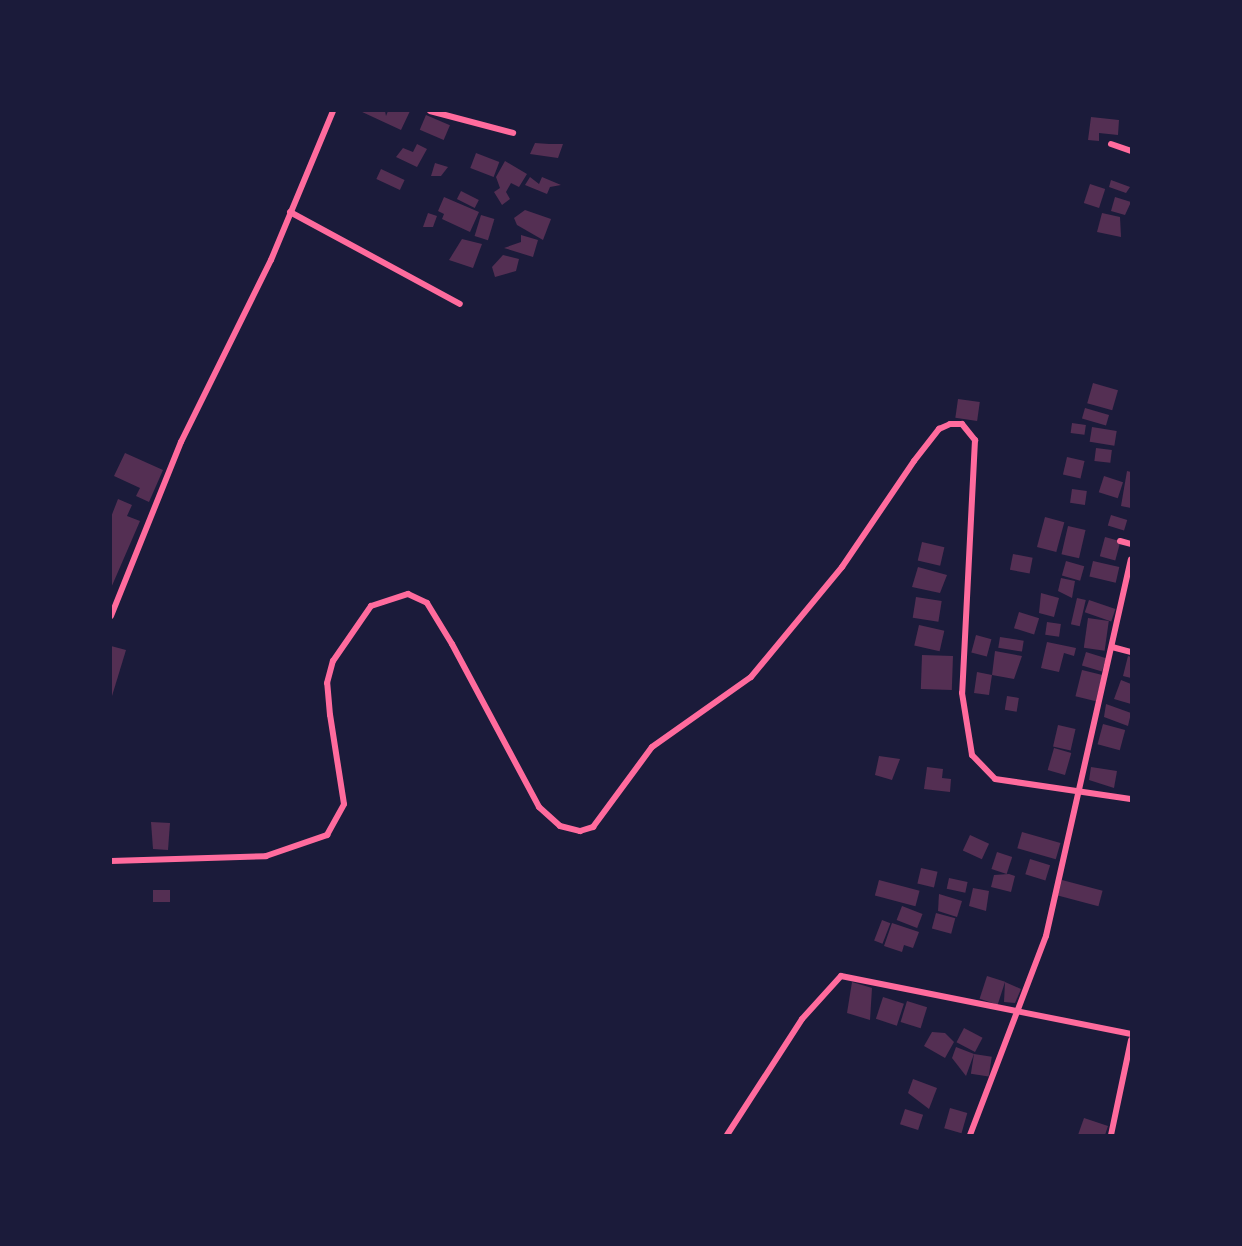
<!DOCTYPE html>
<html>
<head>
<meta charset="utf-8">
<style>
	body { margin:0 }
	#map { position:relative; width:1242px; height:1246px; overflow:hidden; background:#1b1b3a; font-family:Lora,serif }
	div>[style] { position:absolute }
	.building>* { inset:0; background:#542f53; transform-origin:0 0 }
	.minor>* { height:6px; margin:-3px; padding:0 3px; transform-origin:3px; border-radius:3px; background:#ff6b9d }
	span { translate:-50% -50%; white-space:nowrap; text-align:center; line-height:1.15; -webkit-text-stroke:5px #1b1b3a; paint-order:stroke }
	.frame { position:absolute; inset:0; border:112px solid #1b1b3a; pointer-events:none }
</style>
</head>
<body>
<div id="map">
	<div class="building">
		<div style="clip-path:polygon(360px 111px,385px 111px,386px 116px,388px 111px,410px 111px,401px 130px)"></div>
		<div style="left:426px;top:115px;width:26px;height:16px;rotate:23deg"></div>
		<div style="clip-path:polygon(1091px 117px,1119px 120px,1118px 135px,1099px 133px,1099px 141px,1088px 140px)"></div>
		<div style="clip-path:polygon(535px 143px,549px 144px,563px 144px,558px 158px,530px 154px)"></div>
		<div style="clip-path:polygon(417px 144px,427px 149px,417px 167px,396px 157px,403px 148px,413px 152px)"></div>
		<div style="left:476px;top:153px;width:25px;height:16px;rotate:21deg"></div>
		<div style="clip-path:polygon(505px 161px,527px 174px,519px 187px,511px 183px,506px 192px,510px 199px,502px 205px,494px 192px,500px 188px,496px 177px)"></div>
		<div style="clip-path:polygon(435px 163px,448px 167px,441px 176px,431px 176px)"></div>
		<div style="left:381px;top:169px;width:26px;height:11px;rotate:25deg"></div>
		<div style="clip-path:polygon(530px 177px,539px 184px,542px 177px,561px 185px,550px 187px,547px 194px,525px 185px)"></div>
		<div style="clip-path:polygon(1111px 180px,1130px 187px,1126px 193px,1109px 187px)"></div>
		<div style="left:1090px;top:184px;width:16px;height:20px;rotate:18deg"></div>
		<div style="left:461px;top:191px;width:20px;height:9px;rotate:27deg"></div>
		<div style="clip-path:polygon(444px 197px,479px 212px,470px 232px,442px 219px,444px 214px,438px 211px)"></div>
		<div style="clip-path:polygon(1115px 197px,1131px 202px,1125px 215px,1111px 211px)"></div>
		<div style="clip-path:polygon(525px 210px,551px 219px,543px 240px,517px 225px,514px 218px)"></div>
		<div style="clip-path:polygon(428px 213px,437px 216px,433px 227px,423px 227px)"></div>
		<div style="clip-path:polygon(1102px 213px,1120px 217px,1121px 237px,1097px 232px)"></div>
		<div style="left:481px;top:215px;width:14px;height:22px;rotate:17deg"></div>
		<div style="clip-path:polygon(521px 235px,538px 240px,533px 257px,504px 248px,521px 242px)"></div>
		<div style="clip-path:polygon(462px 239px,482px 244px,473px 268px,449px 260px)"></div>
		<div style="clip-path:polygon(503px 255px,519px 259px,516px 271px,495px 277px,492px 267px)"></div>
		<div style="left:1093px;top:383px;width:26px;height:21px;rotate:16deg"></div>
		<div style="left:958px;top:399px;width:22px;height:19px;rotate:8deg"></div>
		<div style="left:1085px;top:408px;width:25px;height:11px;rotate:16deg"></div>
		<div style="left:1072px;top:423px;width:14px;height:10px;rotate:8deg"></div>
		<div style="left:1092px;top:427px;width:25px;height:15px;rotate:9deg"></div>
		<div style="left:1096px;top:448px;width:16px;height:13px;rotate:7deg"></div>
		<div style="clip-path:polygon(125px 453px,163px 470px,149px 502px,136px 496px,140px 488px,114px 476px)"></div>
		<div style="left:1067px;top:457px;width:18px;height:18px;rotate:13deg"></div>
		<div style="clip-path:polygon(1127px 471px,1131px 472px,1131px 508px,1121px 506px)"></div>
		<div style="left:1104px;top:476px;width:20px;height:17px;rotate:18deg"></div>
		<div style="left:1072px;top:489px;width:15px;height:14px;rotate:8deg"></div>
		<div style="clip-path:polygon(118px 499px,132px 505px,127px 516px,140px 521px,111px 588px,111px 517px)"></div>
		<div style="left:1111px;top:515px;width:17px;height:11px;rotate:17deg"></div>
		<div style="left:1045px;top:517px;width:20px;height:31px;rotate:15deg"></div>
		<div style="left:1068px;top:526px;width:18px;height:29px;rotate:13deg"></div>
		<div style="left:1105px;top:537px;width:16px;height:20px;rotate:15deg"></div>
		<div style="left:922px;top:542px;width:23px;height:19px;rotate:13deg"></div>
		<div style="left:1013px;top:554px;width:20px;height:16px;rotate:11deg"></div>
		<div style="left:1066px;top:561px;width:19px;height:15px;rotate:16deg"></div>
		<div style="left:1093px;top:561px;width:27px;height:16px;rotate:13deg"></div>
		<div style="clip-path:polygon(918px 567px,947px 575px,940px 593px,912px 587px)"></div>
		<div style="clip-path:polygon(1061px 578px,1075px 581px,1072px 598px,1058px 591px)"></div>
		<div style="clip-path:polygon(1041px 593px,1059px 598px,1054px 617px,1039px 613px)"></div>
		<div style="left:916px;top:597px;width:26px;height:21px;rotate:9deg"></div>
		<div style="left:1077px;top:598px;width:9px;height:27px;rotate:13deg"></div>
		<div style="left:1089px;top:600px;width:28px;height:13px;rotate:19deg"></div>
		<div style="left:1019px;top:612px;width:21px;height:17px;rotate:17deg"></div>
		<div style="left:1088px;top:618px;width:21px;height:30px;rotate:8deg"></div>
		<div style="left:1047px;top:622px;width:14px;height:13px;rotate:8deg"></div>
		<div style="left:919px;top:625px;width:26px;height:21px;rotate:13deg"></div>
		<div style="left:976px;top:635px;width:16px;height:18px;rotate:15deg"></div>
		<div style="left:1000px;top:637px;width:24px;height:11px;rotate:9deg"></div>
		<div style="clip-path:polygon(1047px 642px,1076px 648px,1074px 656px,1064px 653px,1059px 672px,1041px 668px)"></div>
		<div style="clip-path:polygon(111px 646px,126px 650px,112px 696px,111px 695px)"></div>
		<div style="clip-path:polygon(995px 651px,1022px 656px,1014px 679px,992px 675px,989px 695px,974px 693px,977px 672px,992px 675px)"></div>
		<div style="left:1086px;top:652px;width:21px;height:14px;rotate:17deg"></div>
		<div style="left:922px;top:655px;width:31px;height:34px;rotate:2deg"></div>
		<div style="clip-path:polygon(1128px 656px,1131px 657px,1131px 678px,1123px 676px)"></div>
		<div style="left:1082px;top:670px;width:21px;height:27px;rotate:14deg"></div>
		<div style="clip-path:polygon(1121px 680px,1131px 684px,1131px 704px,1114px 699px)"></div>
		<div style="left:1007px;top:696px;width:12px;height:14px;rotate:9deg"></div>
		<div style="clip-path:polygon(1106px 704px,1131px 713px,1128px 726px,1104px 717px)"></div>
		<div style="left:1103px;top:724px;width:23px;height:21px;rotate:15deg"></div>
		<div style="left:1058px;top:725px;width:18px;height:22px;rotate:13deg"></div>
		<div style="left:1054px;top:748px;width:18px;height:23px;rotate:16deg"></div>
		<div style="clip-path:polygon(879px 756px,900px 759px,892px 780px,875px 775px)"></div>
		<div style="clip-path:polygon(927px 767px,943px 769px,942px 778px,951px 779px,950px 792px,924px 789px)"></div>
		<div style="clip-path:polygon(1091px 767px,1117px 771px,1114px 788px,1089px 780px)"></div>
		<div style="clip-path:polygon(151px 822px,170px 823px,168px 850px,153px 849px)"></div>
		<div style="left:1022px;top:832px;width:40px;height:17px;rotate:16deg"></div>
		<div style="left:970px;top:835px;width:21px;height:17px;rotate:25deg"></div>
		<div style="left:997px;top:852px;width:16px;height:18px;rotate:18deg"></div>
		<div style="left:1030px;top:859px;width:21px;height:16px;rotate:17deg"></div>
		<div style="left:921px;top:868px;width:17px;height:16px;rotate:13deg"></div>
		<div style="clip-path:polygon(1009px 874px,1015px 876px,1011px 892px,991px 887px,994px 875px)"></div>
		<div style="left:949px;top:878px;width:19px;height:11px;rotate:12deg"></div>
		<div style="left:879px;top:880px;width:42px;height:16px;rotate:15deg"></div>
		<div style="left:1062px;top:880px;width:42px;height:16px;rotate:15deg"></div>
		<div style="clip-path:polygon(973px 888px,989px 891px,986px 911px,969px 906px)"></div>
		<div style="left:153px;top:890px;width:17px;height:12px"></div>
		<div style="clip-path:polygon(939px 894px,962px 901px,957px 917px,938px 911px)"></div>
		<div style="left:902px;top:906px;width:22px;height:15px;rotate:21deg"></div>
		<div style="left:936px;top:913px;width:20px;height:16px;rotate:15deg"></div>
		<div style="left:882px;top:920px;width:9px;height:22px;rotate:21deg"></div>
		<div style="clip-path:polygon(892px 923px,919px 932px,913px 948px,904px 945px,902px 952px,884px 946px)"></div>
		<div style="left:987px;top:976px;width:19px;height:24px;rotate:18deg"></div>
		<div style="clip-path:polygon(852px 982px,872px 988px,870px 1020px,847px 1013px)"></div>
		<div style="clip-path:polygon(1005px 982px,1021px 989px,1015px 1003px,1004px 1002px)"></div>
		<div style="left:883px;top:997px;width:22px;height:23px;rotate:18deg"></div>
		<div style="left:907px;top:1001px;width:21px;height:22px;rotate:17deg"></div>
		<div style="left:964px;top:1028px;width:21px;height:16px;rotate:28deg"></div>
		<div style="clip-path:polygon(932px 1032px,945px 1033px,954px 1042px,945px 1058px,924px 1046px)"></div>
		<div style="clip-path:polygon(956px 1047px,974px 1054px,966px 1076px,952px 1058px)"></div>
		<div style="left:974px;top:1054px;width:18px;height:20px;rotate:9deg"></div>
		<div style="clip-path:polygon(913px 1079px,937px 1088px,929px 1109px,908px 1093px)"></div>
		<div style="left:950px;top:1108px;width:18px;height:21px;rotate:16deg"></div>
		<div style="left:905px;top:1109px;width:19px;height:16px;rotate:18deg"></div>
		<div style="clip-path:polygon(1084px 1118px,1108px 1126px,1105px 1135px,1078px 1135px)"></div>
	</div>
	<div class="minor">
		<div style="left:430px;top:111px;width:86px;rotate:14.8deg"></div>
		<div style="left:1111px;top:144px;width:21px;rotate:19deg"></div>
		<div style="left:290px;top:212px;width:193px;rotate:28.4deg"></div>
		<div style="left:1120px;top:541px;width:11px;rotate:15deg"></div>
		<div style="left:111px;top:616px;width:188px;rotate:-68.1deg"></div>
		<div style="left:181px;top:442px;width:203px;rotate:-63.7deg"></div>
		<div style="left:271px;top:260px;width:161px;rotate:-67.4deg"></div>
		<div style="left:1112px;top:647px;width:20px;rotate:15deg"></div>
		<div style="left:111px;top:861px;width:155px;rotate:-1.8deg"></div>
		<div style="left:266px;top:856px;width:65px;rotate:-19deg"></div>
		<div style="left:327px;top:835px;width:35px;rotate:-61deg"></div>
		<div style="left:344px;top:804px;width:90px;rotate:-98.9deg"></div>
		<div style="left:330px;top:715px;width:32px;rotate:-95deg"></div>
		<div style="left:327px;top:683px;width:23px;rotate:-75deg"></div>
		<div style="left:333px;top:661px;width:67px;rotate:-55.4deg"></div>
		<div style="left:371px;top:606px;width:39px;rotate:-18deg"></div>
		<div style="left:408px;top:594px;width:21px;rotate:25deg"></div>
		<div style="left:427px;top:603px;width:48px;rotate:58.6deg"></div>
		<div style="left:452px;top:644px;width:185px;rotate:61.9deg"></div>
		<div style="left:539px;top:807px;width:28px;rotate:42deg"></div>
		<div style="left:560px;top:826px;width:21px;rotate:14deg"></div>
		<div style="left:580px;top:831px;width:14px;rotate:-17deg"></div>
		<div style="left:593px;top:827px;width:99px;rotate:-53.6deg"></div>
		<div style="left:652px;top:747px;width:121px;rotate:-35.3deg"></div>
		<div style="left:751px;top:677px;width:143px;rotate:-50.4deg"></div>
		<div style="left:842px;top:567px;width:128px;rotate:-55.8deg"></div>
		<div style="left:914px;top:461px;width:41px;rotate:-52deg"></div>
		<div style="left:939px;top:429px;width:12px;rotate:-24deg"></div>
		<div style="left:950px;top:424px;width:12px"></div>
		<div style="left:962px;top:424px;width:21px;rotate:51deg"></div>
		<div style="left:975px;top:440px;width:253px;rotate:92.9deg"></div>
		<div style="left:962px;top:693px;width:63px;rotate:80.8deg"></div>
		<div style="left:972px;top:755px;width:33px;rotate:46deg"></div>
		<div style="left:995px;top:779px;width:137px;rotate:8.4deg"></div>
		<div style="left:727px;top:1135px;width:138px;rotate:-57.1deg"></div>
		<div style="left:802px;top:1019px;width:58px;rotate:-47.8deg"></div>
		<div style="left:841px;top:976px;width:296px;rotate:11.3deg"></div>
		<div style="left:970px;top:1135px;width:213px;rotate:-69.1deg"></div>
		<div style="left:1046px;top:936px;width:386px;rotate:-77.3deg"></div>
		<div style="left:1111px;top:1135px;width:97px;rotate:-78.1deg"></div>
	</div>
	<div class="frame"></div>
</div>
</body>
</html>
